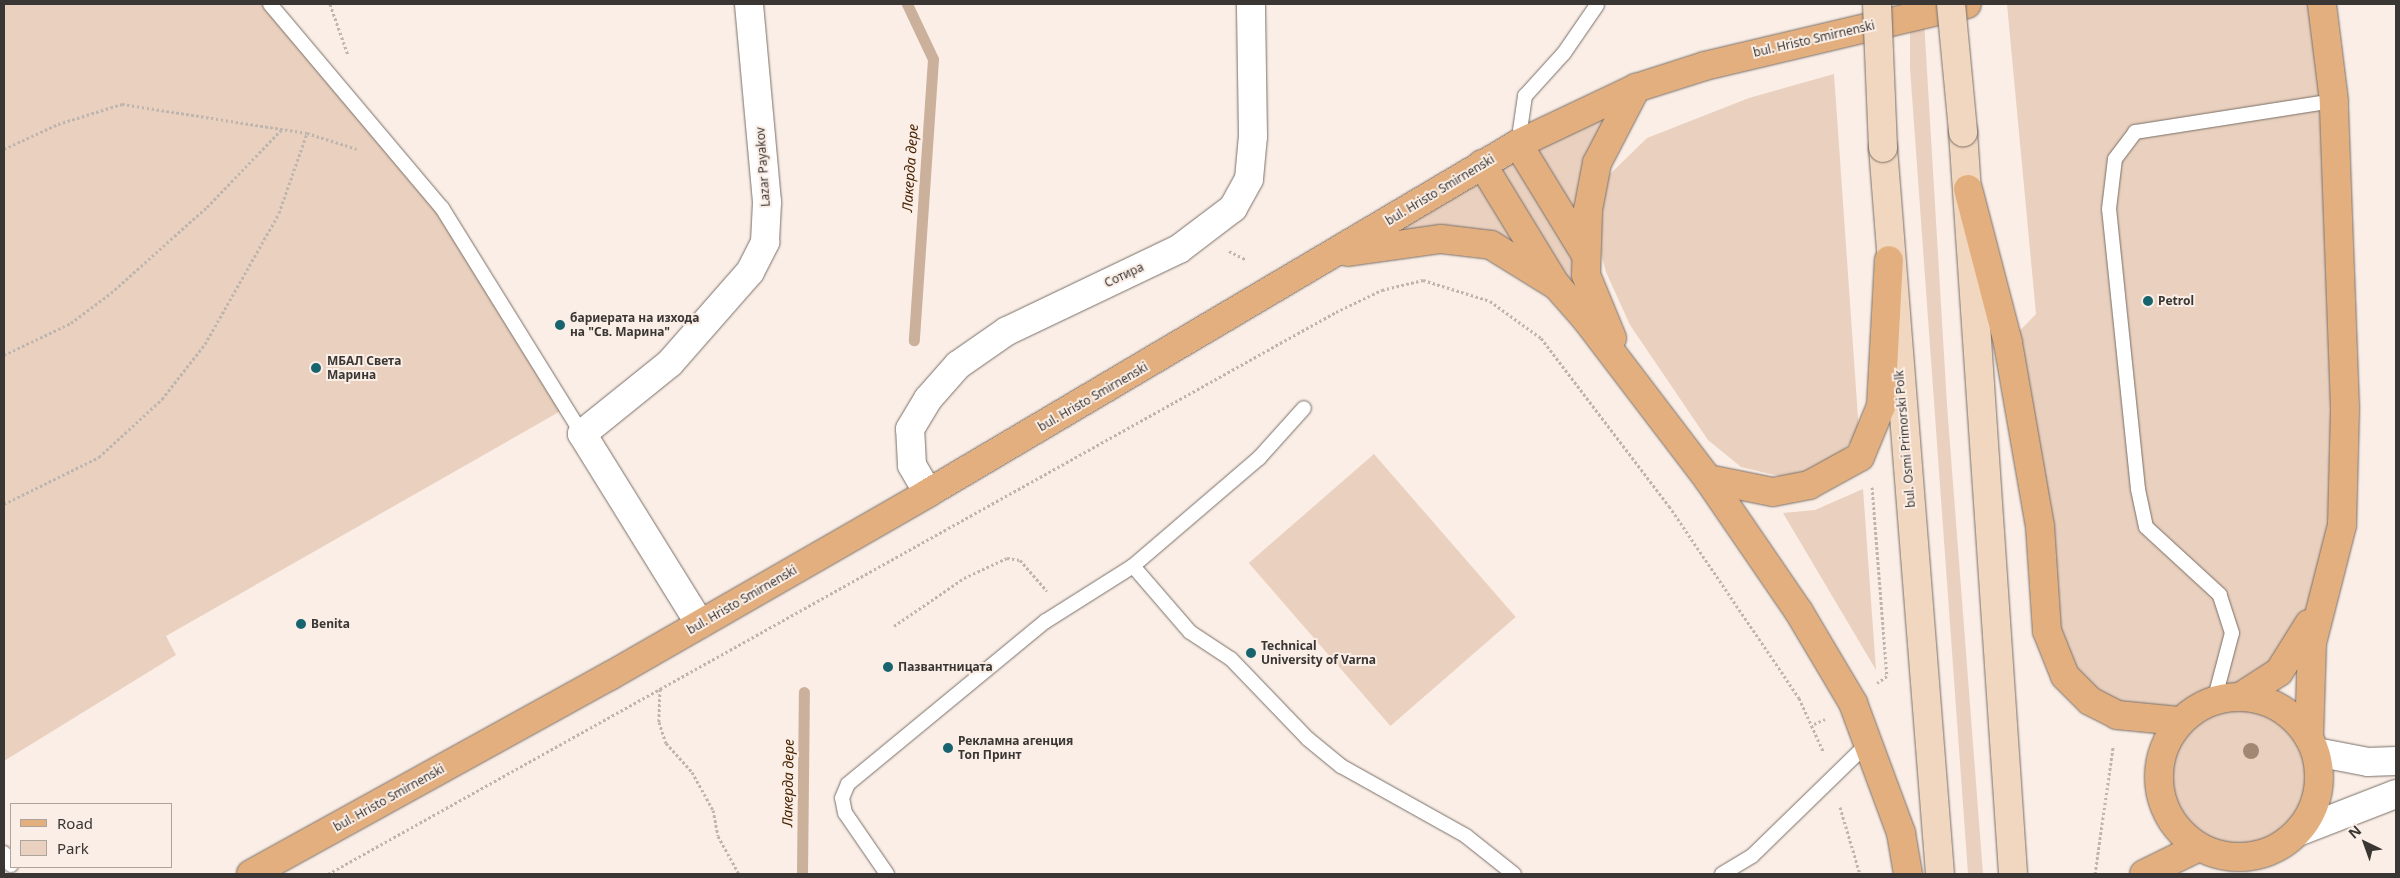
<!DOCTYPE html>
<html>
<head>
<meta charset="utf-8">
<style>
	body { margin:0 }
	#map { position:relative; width:2400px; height:878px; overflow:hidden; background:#faeee6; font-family:"Noto Sans",sans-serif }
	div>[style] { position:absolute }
	.green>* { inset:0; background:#ead0be; transform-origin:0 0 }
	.stream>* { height:11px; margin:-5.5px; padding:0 5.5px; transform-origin:5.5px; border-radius:5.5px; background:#cbb09c }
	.path>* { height:3px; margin-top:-1.5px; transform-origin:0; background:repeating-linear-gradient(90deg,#bfb5af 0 2.5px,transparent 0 5px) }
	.roads { filter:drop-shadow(0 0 1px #796f68) drop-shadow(0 0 1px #796f68) }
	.lane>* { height:14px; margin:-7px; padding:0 7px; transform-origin:7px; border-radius:7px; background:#fff }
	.street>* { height:28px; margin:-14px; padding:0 14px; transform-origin:14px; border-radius:14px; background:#fff }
	.secondary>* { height:28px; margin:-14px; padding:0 14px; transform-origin:14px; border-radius:14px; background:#f1d7bf }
	.primary>* { height:28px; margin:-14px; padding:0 14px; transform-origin:14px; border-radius:14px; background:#e3af7f }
	.primary>.ring { margin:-14px; padding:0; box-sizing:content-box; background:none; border:28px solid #e3af7f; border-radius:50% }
	.bridges { filter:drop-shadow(0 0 1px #796f68) drop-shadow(0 0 1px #796f68) }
	.secondary-bridge>* { height:28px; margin:-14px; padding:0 14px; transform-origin:14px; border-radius:14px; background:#f1d7bf }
	.trees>* { width:16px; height:16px; margin:-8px; border-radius:50%; background:#a28872 }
	.dots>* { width:14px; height:14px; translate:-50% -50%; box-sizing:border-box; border:2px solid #faeee6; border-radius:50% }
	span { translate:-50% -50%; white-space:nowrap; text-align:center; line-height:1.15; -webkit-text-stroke:4px #faeee6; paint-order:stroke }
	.street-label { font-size:12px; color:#3a3633 }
	.poi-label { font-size:12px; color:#3a3633; font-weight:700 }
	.left { translate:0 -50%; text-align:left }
	.water-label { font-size:14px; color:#472200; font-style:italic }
	.frame { position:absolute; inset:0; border:5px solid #3a3633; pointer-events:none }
	.legend { position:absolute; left:10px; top:803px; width:162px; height:65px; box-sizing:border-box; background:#faeee6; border:1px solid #ada49e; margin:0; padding:6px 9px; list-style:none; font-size:15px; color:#3a3633 }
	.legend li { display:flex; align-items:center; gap:10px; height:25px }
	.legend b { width:25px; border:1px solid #ada49e }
	.north { position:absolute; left:2340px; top:818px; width:50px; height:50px; -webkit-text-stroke:4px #faeee6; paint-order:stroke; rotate:318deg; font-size:14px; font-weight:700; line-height:20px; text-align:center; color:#3a3633 }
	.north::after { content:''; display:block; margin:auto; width:18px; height:22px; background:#3a3633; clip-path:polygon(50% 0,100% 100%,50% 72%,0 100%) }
</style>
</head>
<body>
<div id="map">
	<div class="green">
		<div style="clip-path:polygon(4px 4px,270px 4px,442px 208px,566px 408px,166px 636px,176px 655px,4px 761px)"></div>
		<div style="clip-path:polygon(1910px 4px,1923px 4px,1947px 405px,1983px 874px,1968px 874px,1910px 68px)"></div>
		<div style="clip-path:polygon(2007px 4px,2322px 4px,2345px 408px,2322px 596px,2253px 698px,2291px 716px,2316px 752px,2319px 789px,2312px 812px,2298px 832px,2268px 852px,2233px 858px,2216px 855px,2186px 838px,2166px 813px,2159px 782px,2163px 750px,2179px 721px,2117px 715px,2065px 676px,2008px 343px,2036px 314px)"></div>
		<div style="clip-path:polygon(1834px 74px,1859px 432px,1840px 455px,1816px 471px,1787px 478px,1741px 467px,1708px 440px,1630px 325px,1606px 272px,1594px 227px,1605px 179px,1647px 138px,1749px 98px)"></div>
		<div style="clip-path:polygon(1636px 88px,1597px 163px,1586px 255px,1625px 367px,1557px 286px,1491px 245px,1334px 254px)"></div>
		<div style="left:1374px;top:454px;width:216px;height:166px;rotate:49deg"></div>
		<div style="clip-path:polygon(1863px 489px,1876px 670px,1783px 513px,1815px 510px)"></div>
	</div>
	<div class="stream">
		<div style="left:907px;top:4px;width:61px;rotate:64.7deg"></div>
		<div style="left:933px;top:59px;width:282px;rotate:93.9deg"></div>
		<div style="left:802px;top:874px;width:182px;rotate:-89.4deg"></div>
	</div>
	<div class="path">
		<div style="left:330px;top:4px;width:54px;rotate:70.6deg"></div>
		<div style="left:4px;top:149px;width:60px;rotate:-24.8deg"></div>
		<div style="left:58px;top:124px;width:67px;rotate:-17.4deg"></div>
		<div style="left:122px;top:104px;width:187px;rotate:8.9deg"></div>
		<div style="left:307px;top:133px;width:52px;rotate:17.7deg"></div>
		<div style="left:1229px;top:251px;width:18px;rotate:27deg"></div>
		<div style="left:4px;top:355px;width:74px;rotate:-25.5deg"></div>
		<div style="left:71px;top:323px;width:50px;rotate:-36.9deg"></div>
		<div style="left:111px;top:293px;width:129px;rotate:-41.9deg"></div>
		<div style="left:207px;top:207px;width:108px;rotate:-46.1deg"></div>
		<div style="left:1872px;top:487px;width:190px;rotate:85.5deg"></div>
		<div style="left:1887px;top:676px;width:12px;rotate:145deg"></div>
		<div style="left:4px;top:504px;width:106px;rotate:-26.3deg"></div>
		<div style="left:99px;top:457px;width:86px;rotate:-42.6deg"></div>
		<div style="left:162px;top:399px;width:70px;rotate:-52deg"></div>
		<div style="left:205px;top:344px;width:150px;rotate:-60.5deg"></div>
		<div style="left:279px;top:213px;width:85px;rotate:-70.7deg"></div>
		<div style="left:894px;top:626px;width:85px;rotate:-34.4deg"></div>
		<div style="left:964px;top:578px;width:47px;rotate:-24.9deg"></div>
		<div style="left:1007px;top:558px;width:13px;rotate:9deg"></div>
		<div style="left:1020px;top:560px;width:41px;rotate:48.9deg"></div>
		<div style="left:660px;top:689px;width:33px;rotate:92deg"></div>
		<div style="left:659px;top:722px;width:22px;rotate:72deg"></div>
		<div style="left:666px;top:743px;width:39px;rotate:48deg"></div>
		<div style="left:692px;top:772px;width:43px;rotate:61.1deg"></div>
		<div style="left:713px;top:810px;width:26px;rotate:79deg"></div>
		<div style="left:718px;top:836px;width:43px;rotate:61.1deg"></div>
		<div style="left:1814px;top:724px;width:12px;rotate:-24deg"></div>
		<div style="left:1840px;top:807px;width:70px;rotate:73.4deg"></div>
		<div style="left:328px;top:874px;width:1154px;rotate:-29.14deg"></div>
		<div style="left:1336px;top:312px;width:51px;rotate:-25.6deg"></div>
		<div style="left:1382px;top:290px;width:42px;rotate:-13.7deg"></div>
		<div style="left:1423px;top:280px;width:70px;rotate:17.4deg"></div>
		<div style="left:1490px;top:301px;width:63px;rotate:36deg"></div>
		<div style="left:1541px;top:338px;width:211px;rotate:52.7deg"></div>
		<div style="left:1669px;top:506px;width:232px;rotate:55.9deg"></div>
		<div style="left:1799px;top:698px;width:58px;rotate:65.6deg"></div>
		<div style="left:2095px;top:874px;width:128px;rotate:-81.9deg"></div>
	</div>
	<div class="roads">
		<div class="lane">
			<div style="left:270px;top:4px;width:267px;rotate:49.9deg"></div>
			<div style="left:442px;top:208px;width:266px;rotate:58.2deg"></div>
			<div style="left:1518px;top:144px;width:49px;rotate:-81.7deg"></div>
			<div style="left:1525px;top:96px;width:58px;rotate:-47.8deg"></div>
			<div style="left:1564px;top:53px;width:58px;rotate:-55.5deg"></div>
			<div style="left:1133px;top:566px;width:87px;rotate:49.2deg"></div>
			<div style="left:1190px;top:632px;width:49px;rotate:33.4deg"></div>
			<div style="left:1231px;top:659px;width:111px;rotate:46.1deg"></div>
			<div style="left:1308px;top:739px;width:43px;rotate:39.3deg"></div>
			<div style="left:1341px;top:766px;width:143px;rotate:29.2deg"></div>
			<div style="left:1466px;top:836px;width:61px;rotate:38.4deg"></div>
			<div style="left:2214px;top:701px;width:70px;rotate:-75.2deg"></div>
			<div style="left:2232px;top:633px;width:40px;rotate:-108deg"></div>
			<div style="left:2220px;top:595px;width:100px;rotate:-137.4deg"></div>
			<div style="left:2146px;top:527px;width:39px;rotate:-102deg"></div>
			<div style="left:2138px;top:489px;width:281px;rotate:-95.9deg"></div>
			<div style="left:2109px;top:209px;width:50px;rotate:-83.2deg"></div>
			<div style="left:2115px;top:159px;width:34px;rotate:-53deg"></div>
			<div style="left:2135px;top:132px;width:201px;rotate:-8.9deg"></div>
			<div style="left:4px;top:853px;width:14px;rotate:60deg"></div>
			<div style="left:887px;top:874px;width:74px;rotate:-124.5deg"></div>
			<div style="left:845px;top:813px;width:15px;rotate:-101deg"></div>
			<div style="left:842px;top:798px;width:15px;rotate:-67deg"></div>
			<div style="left:848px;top:784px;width:256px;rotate:-39.5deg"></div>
			<div style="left:1046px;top:621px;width:103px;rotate:-32.3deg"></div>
			<div style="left:1133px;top:566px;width:166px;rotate:-40.6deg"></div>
			<div style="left:1259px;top:458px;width:67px;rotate:-48deg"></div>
			<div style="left:1722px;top:874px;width:35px;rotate:-31deg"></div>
			<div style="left:1752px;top:856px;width:162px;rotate:-44.2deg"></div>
		</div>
		<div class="street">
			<div style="left:928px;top:493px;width:32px;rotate:-120deg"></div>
			<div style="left:912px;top:465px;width:36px;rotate:-93deg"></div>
			<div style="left:910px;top:429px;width:35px;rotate:-59deg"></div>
			<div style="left:928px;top:399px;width:45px;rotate:-48.6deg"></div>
			<div style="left:958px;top:365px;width:60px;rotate:-34.8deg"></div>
			<div style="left:1007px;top:331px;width:191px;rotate:-25.5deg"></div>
			<div style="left:1179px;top:249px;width:68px;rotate:-37.2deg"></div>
			<div style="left:1233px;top:208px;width:33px;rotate:-61deg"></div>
			<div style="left:1249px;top:179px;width:43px;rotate:-84.7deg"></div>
			<div style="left:1253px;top:136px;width:132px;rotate:-90.9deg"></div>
			<div style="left:700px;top:624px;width:224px;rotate:-121.8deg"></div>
			<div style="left:582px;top:434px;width:113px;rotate:-38.9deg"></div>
			<div style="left:670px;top:363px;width:121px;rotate:-48.7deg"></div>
			<div style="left:750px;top:272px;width:34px;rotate:-63deg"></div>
			<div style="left:765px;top:242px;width:40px;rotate:-87.1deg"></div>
			<div style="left:767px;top:202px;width:199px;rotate:-95.2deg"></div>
			<div style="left:2316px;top:752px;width:53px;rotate:10.9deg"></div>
			<div style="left:2368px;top:762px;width:28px;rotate:-2deg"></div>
			<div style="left:2298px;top:832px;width:105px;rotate:-21.2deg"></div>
		</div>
		<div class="secondary">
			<div style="left:1963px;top:132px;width:744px;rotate:86.14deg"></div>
			<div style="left:1883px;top:148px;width:728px;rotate:85.51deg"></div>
		</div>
		<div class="primary">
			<div style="left:1518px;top:144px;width:130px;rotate:58.5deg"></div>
			<div style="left:1482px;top:164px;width:138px;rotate:58.6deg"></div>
			<div style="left:1968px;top:189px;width:159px;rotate:75.4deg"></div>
			<div style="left:2008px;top:343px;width:186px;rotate:80.1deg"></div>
			<div style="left:2040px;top:526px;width:105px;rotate:86.2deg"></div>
			<div style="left:2047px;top:631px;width:48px;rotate:68.2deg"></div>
			<div style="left:2065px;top:676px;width:35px;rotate:45deg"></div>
			<div style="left:2090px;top:701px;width:30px;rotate:27deg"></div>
			<div style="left:2117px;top:715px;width:62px;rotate:5.5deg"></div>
			<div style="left:1348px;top:252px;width:94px;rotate:-8deg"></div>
			<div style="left:1441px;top:239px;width:50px;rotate:6.8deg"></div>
			<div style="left:1491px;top:245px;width:78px;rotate:31.8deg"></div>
			<div style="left:1557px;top:286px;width:44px;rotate:48.7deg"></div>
			<div style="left:1586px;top:319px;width:201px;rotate:52.7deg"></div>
			<div style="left:1708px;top:479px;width:161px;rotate:55.6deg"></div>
			<div style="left:1799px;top:612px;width:106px;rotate:59.3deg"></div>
			<div style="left:1853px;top:703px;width:139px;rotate:69.7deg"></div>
			<div style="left:1901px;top:833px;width:42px;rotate:80.3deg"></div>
			<div style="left:1612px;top:338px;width:68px;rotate:-112.4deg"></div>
			<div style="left:1586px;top:275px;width:65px;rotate:-88.2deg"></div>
			<div style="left:1588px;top:210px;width:48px;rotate:-79.2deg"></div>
			<div style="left:1597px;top:163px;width:85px;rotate:-62.5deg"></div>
			<div style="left:1708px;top:479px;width:66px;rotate:11.3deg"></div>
			<div style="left:1773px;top:492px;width:37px;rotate:-11deg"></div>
			<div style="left:1809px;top:485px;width:58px;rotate:-28.8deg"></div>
			<div style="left:1860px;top:457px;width:55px;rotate:-67.6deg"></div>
			<div style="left:1881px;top:406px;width:146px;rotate:-86.9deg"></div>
			<div class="ring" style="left:2159px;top:697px;width:132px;height:132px"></div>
			<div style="left:2240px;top:697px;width:46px;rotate:-32.7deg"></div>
			<div style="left:2279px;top:672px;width:57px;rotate:-58deg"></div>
			<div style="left:2309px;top:738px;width:95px;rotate:-88.2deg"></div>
			<div style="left:2312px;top:643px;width:122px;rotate:-75.7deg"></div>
			<div style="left:2342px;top:525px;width:117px;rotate:-88.5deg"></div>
			<div style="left:2345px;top:408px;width:307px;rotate:-92.1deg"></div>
			<div style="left:2334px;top:101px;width:98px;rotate:-97.1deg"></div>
			<div style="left:251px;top:874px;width:410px;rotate:-28.9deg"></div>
			<div style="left:610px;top:676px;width:367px;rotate:-29.9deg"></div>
			<div style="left:928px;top:493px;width:685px;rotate:-30.61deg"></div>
			<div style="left:1518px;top:144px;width:131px;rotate:-25.4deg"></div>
			<div style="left:1636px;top:88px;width:72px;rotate:-17.7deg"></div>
			<div style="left:1705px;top:66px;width:269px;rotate:-13.3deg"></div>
			<div style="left:2144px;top:874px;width:61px;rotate:-26.1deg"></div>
		</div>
	</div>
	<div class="bridges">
		<div class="secondary-bridge">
			<div style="left:1877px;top:4px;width:144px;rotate:87.6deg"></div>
			<div style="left:1951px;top:4px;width:129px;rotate:84.6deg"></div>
		</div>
	</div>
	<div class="trees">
		<div style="left:2251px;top:751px"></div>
	</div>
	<div class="dots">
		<div style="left:2148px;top:301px;background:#17646e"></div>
		<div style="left:560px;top:325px;background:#17646e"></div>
		<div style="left:316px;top:368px;background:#17646e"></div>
		<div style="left:301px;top:624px;background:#17646e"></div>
		<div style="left:1251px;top:653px;background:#17646e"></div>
		<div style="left:888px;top:667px;background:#17646e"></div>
		<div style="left:948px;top:748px;background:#17646e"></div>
	</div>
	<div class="street-label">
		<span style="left:1814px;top:39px;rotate:-13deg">bul. Hristo Smirnenski</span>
		<span style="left:763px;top:167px;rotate:-94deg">Lazar Payakov</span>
		<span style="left:1440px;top:190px;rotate:-31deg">bul. Hristo Smirnenski</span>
		<span style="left:1124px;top:275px;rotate:-25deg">Сотира</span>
		<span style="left:1093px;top:397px;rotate:-30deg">bul. Hristo Smirnenski</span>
		<span style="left:1905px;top:439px;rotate:-95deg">bul. Osmi Primorski Polk</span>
		<span style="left:742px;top:600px;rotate:-30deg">bul. Hristo Smirnenski</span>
		<span style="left:389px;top:798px;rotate:-29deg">bul. Hristo Smirnenski</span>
	</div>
	<div class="poi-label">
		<span class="left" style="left:2158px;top:301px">Petrol</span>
		<span class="left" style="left:570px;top:325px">бариерата на изхода<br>на "Св. Марина"</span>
		<span class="left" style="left:327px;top:368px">МБАЛ Света<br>Марина</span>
		<span class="left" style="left:311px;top:624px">Benita</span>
		<span class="left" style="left:1261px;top:653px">Technical<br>University of Varna</span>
		<span class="left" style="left:898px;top:667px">Пазвантницата</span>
		<span class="left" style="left:958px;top:748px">Рекламна агенция<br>Топ Принт</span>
	</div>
	<div class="water-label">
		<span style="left:910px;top:168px;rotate:-86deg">Лакерда дере</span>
		<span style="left:788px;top:783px;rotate:-89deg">Лакерда дере</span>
	</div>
	<div class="frame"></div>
	<ul class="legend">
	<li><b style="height:6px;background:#e3af7f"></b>Road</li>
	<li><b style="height:14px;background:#ead0be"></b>Park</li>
	</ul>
	<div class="north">N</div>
</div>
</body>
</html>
